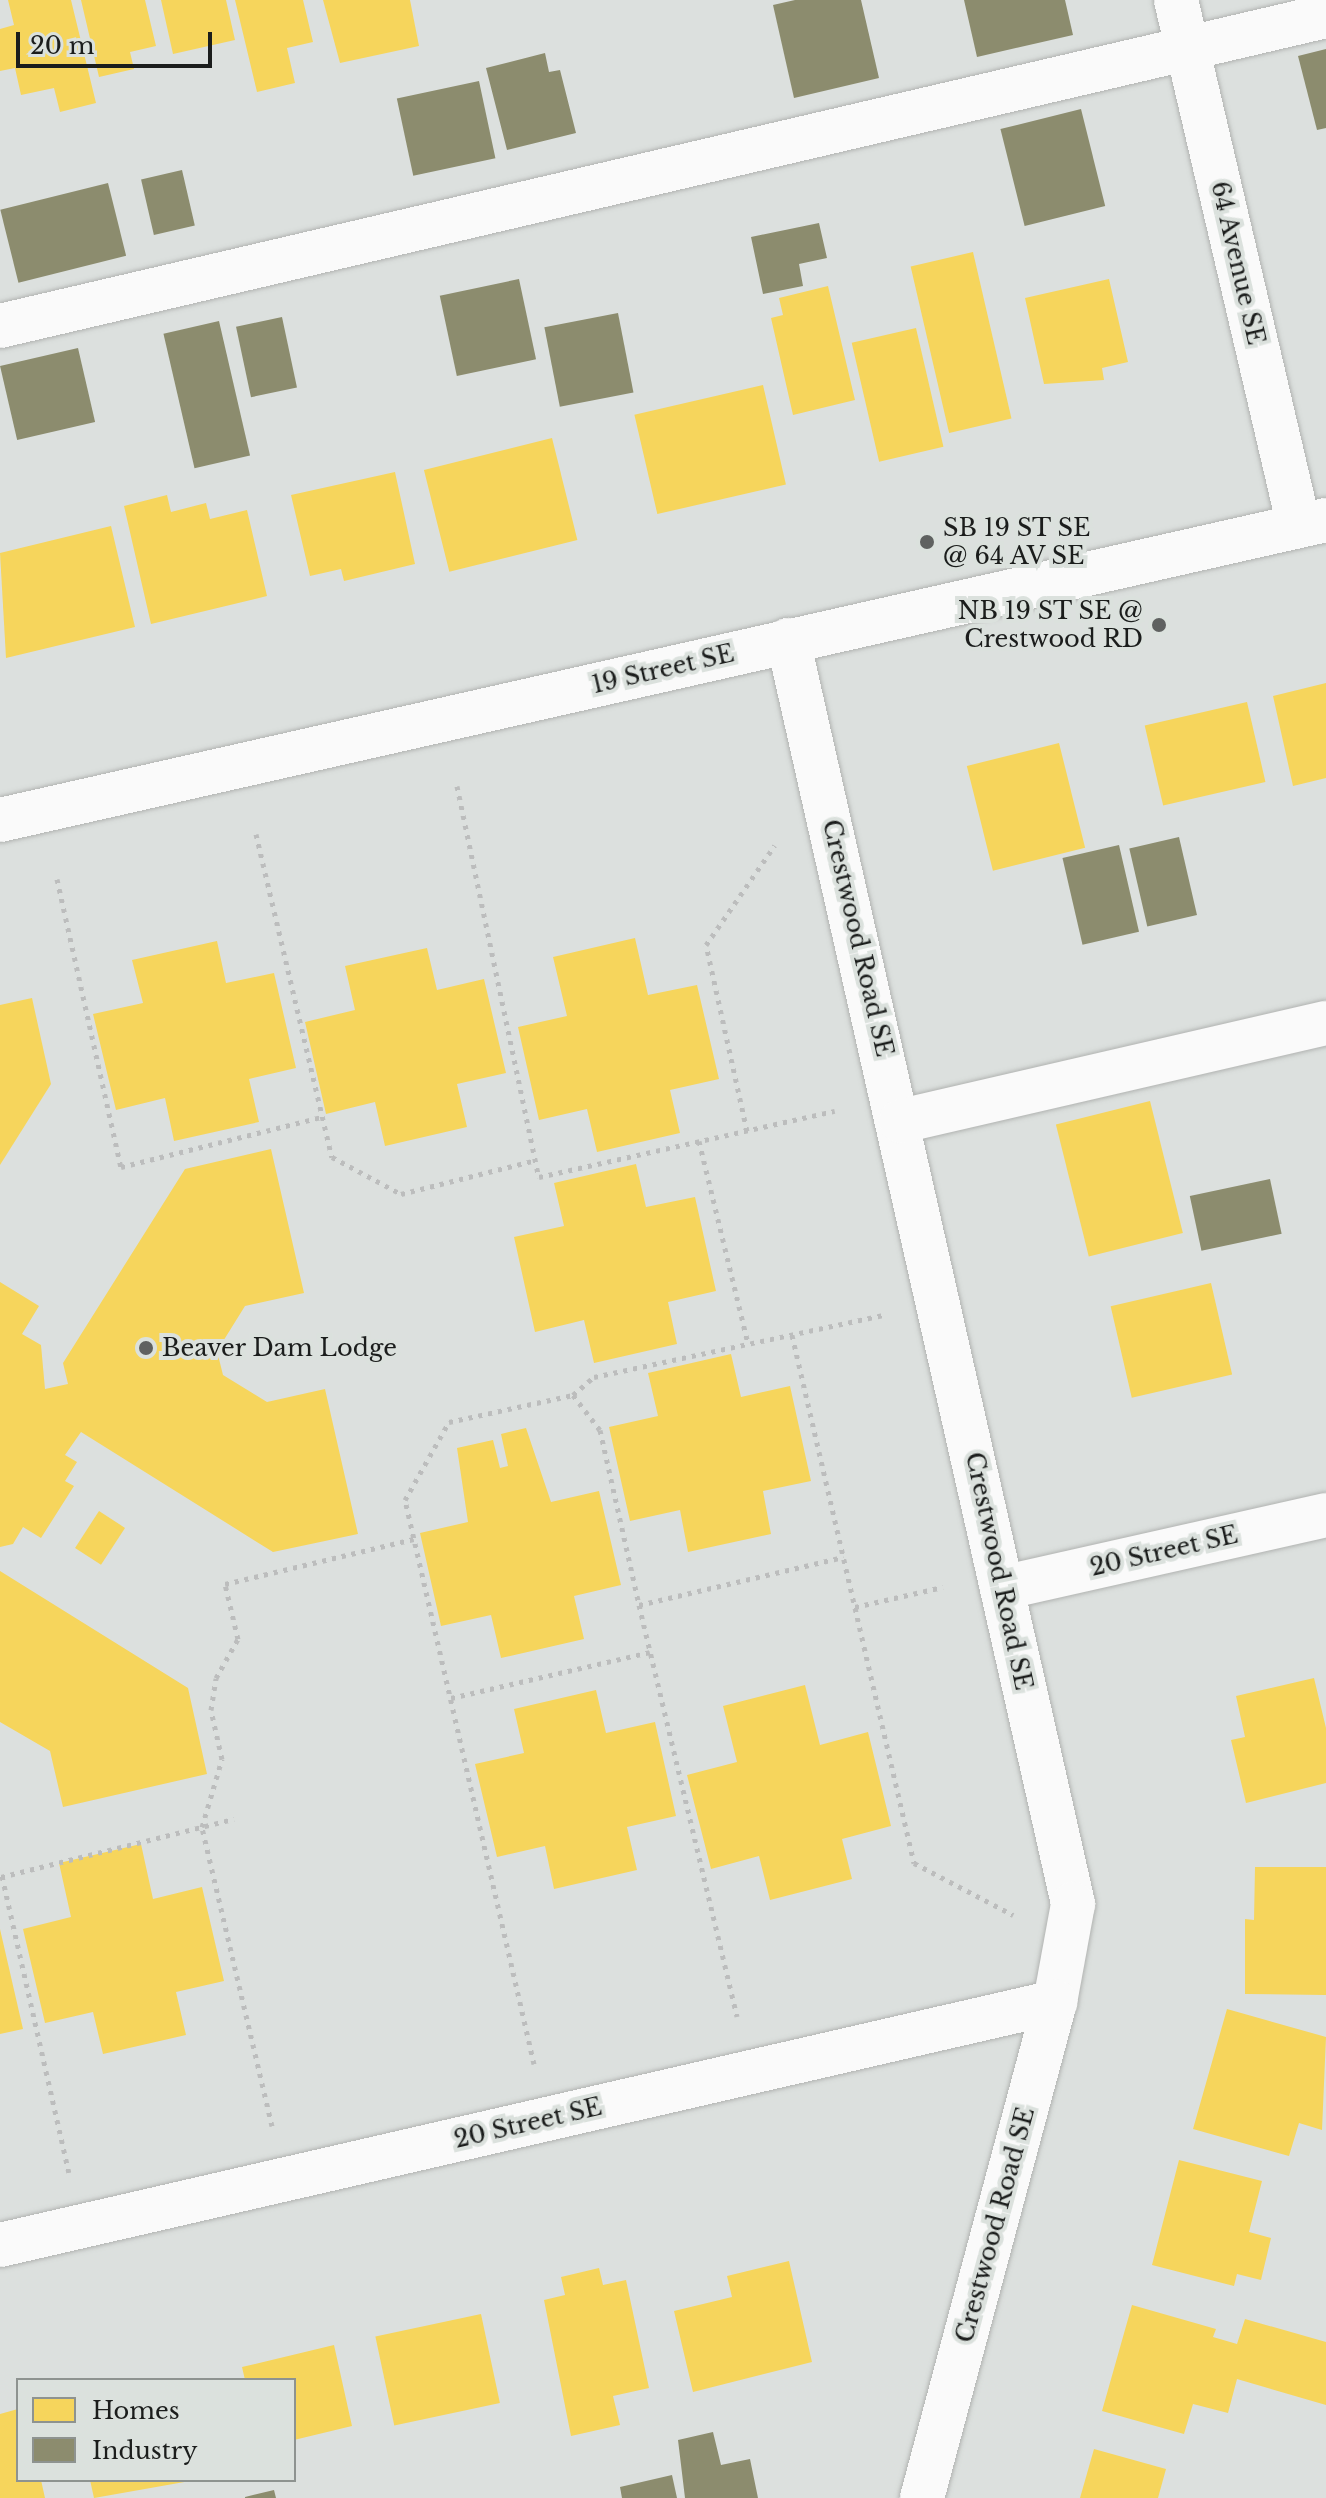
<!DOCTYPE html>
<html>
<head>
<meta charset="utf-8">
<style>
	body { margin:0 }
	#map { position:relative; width:1326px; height:2498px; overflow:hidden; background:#dce0de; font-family:"Libre Baskerville",serif }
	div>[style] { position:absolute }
	.homes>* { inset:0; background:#f6d55c; transform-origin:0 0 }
	.industry>* { inset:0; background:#8c8c6e; transform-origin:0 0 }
	.path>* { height:5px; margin-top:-2.5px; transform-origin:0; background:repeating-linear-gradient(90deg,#bcbdbd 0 4px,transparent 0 10px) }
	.roads { filter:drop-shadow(0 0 2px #b1b3b1) drop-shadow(0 0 2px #b1b3b1) }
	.minor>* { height:44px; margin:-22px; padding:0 22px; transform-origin:22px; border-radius:22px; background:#fafafa }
	.dots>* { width:22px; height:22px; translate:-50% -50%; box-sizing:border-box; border:4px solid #dbe1dd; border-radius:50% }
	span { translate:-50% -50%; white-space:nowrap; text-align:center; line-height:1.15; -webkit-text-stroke:8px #dbe1dd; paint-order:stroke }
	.street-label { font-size:24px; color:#1b1d1c }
	.poi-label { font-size:24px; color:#1b1d1c }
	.left { translate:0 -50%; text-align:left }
	.right { translate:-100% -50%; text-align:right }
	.legend { position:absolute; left:16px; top:2378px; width:280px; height:104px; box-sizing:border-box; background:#dbe1dd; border:2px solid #8e9390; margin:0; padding:10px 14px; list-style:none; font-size:24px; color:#1b1d1c }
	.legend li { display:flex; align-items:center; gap:16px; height:40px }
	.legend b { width:40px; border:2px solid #8e9390 }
	.scale { position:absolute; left:16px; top:32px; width:196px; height:36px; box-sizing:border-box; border:4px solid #1b1d1c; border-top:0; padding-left:10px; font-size:24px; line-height:28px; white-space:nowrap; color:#1b1d1c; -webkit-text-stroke:6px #dbe1dd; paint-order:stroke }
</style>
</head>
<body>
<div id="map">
	<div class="homes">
		<div style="clip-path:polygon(8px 0,71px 0,96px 103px,60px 112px,54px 88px,21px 95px,15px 68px,0 71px,0 29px,14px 25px)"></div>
		<div style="clip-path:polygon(81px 0,145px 0,156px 46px,130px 52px,134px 69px,99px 77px)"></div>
		<div style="clip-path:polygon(161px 0,226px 0,235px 40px,173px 54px)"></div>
		<div style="clip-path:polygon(235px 0,303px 0,313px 42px,287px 48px,295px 83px,257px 92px)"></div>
		<div style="clip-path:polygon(323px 0,410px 0,419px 46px,340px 63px)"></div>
		<div style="left:973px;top:252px;width:171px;height:64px;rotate:77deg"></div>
		<div style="clip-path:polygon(1109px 279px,1128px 362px,1102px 368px,1104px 380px,1044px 384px,1025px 298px)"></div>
		<div style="clip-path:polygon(828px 286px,855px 400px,793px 415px,771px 318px,783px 315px,779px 298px)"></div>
		<div style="left:916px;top:328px;width:122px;height:66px;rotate:77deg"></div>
		<div style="left:763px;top:385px;width:102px;height:132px;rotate:77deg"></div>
		<div style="left:552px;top:438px;width:105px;height:132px;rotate:76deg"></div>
		<div style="clip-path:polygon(395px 472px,415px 564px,344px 581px,341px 569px,310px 576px,291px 495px)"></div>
		<div style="clip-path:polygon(167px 495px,171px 512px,206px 503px,210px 519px,247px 510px,267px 596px,151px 624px,124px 506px)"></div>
		<div style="clip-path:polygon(111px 526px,135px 627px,6px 658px,0 553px)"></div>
		<div style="clip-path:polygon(1326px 683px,1326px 778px,1293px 786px,1273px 696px)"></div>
		<div style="left:1247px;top:702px;width:82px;height:105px;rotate:77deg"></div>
		<div style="left:1059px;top:743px;width:108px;height:95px;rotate:76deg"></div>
		<div style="clip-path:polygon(635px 938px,648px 995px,697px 985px,719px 1079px,670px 1090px,680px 1133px,597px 1152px,587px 1109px,539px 1120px,518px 1027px,567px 1016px,553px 957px)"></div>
		<div style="clip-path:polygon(217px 941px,226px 983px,274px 973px,296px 1068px,249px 1079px,259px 1122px,174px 1141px,165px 1098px,116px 1110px,93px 1014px,143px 1003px,132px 960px)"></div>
		<div style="clip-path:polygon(427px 948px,437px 990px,484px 979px,506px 1073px,457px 1084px,467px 1127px,385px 1146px,375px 1102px,326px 1114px,305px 1022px,355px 1010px,345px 966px)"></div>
		<div style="clip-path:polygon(32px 998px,51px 1084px,0 1165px,0 1005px)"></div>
		<div style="left:1150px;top:1101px;width:136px;height:97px;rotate:76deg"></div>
		<div style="clip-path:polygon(271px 1149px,304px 1293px,245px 1306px,217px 1351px,223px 1375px,267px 1402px,325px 1389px,358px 1534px,273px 1552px,81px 1432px,65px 1455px,77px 1462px,65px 1481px,74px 1486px,41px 1538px,23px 1527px,13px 1544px,0 1547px,0 1282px,39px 1306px,22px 1334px,41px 1345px,45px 1389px,68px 1384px,63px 1363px,185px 1169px)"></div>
		<div style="clip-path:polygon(636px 1164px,646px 1207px,695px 1197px,716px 1291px,668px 1302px,677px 1344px,594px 1363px,584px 1320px,535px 1332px,514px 1237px,564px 1226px,554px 1183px)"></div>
		<div style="left:1211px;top:1283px;width:94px;height:103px;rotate:77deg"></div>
		<div style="clip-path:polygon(731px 1354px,741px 1397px,790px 1386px,811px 1481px,763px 1491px,771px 1534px,688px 1552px,680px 1510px,630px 1521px,609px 1427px,658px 1416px,648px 1373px)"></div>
		<div style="clip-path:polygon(526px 1428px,551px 1502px,599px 1491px,621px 1585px,574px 1596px,584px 1639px,501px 1658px,491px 1615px,441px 1626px,420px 1533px,468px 1522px,457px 1448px,493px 1440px,500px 1468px,508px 1466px,501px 1434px)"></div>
		<div style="left:99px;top:1511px;width:31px;height:44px;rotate:33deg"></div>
		<div style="clip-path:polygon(0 1571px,188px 1688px,207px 1774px,63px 1807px,50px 1751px,0 1722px)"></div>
		<div style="clip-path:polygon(1314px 1678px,1326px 1728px,1326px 1783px,1246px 1803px,1231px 1740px,1245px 1737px,1236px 1696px)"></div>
		<div style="clip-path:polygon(805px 1685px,820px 1745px,868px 1732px,891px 1826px,842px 1839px,852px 1879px,770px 1900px,759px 1856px,711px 1869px,687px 1775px,737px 1762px,723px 1706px)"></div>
		<div style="clip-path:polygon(596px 1690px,606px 1733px,655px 1722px,676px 1816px,627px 1827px,637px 1870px,554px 1889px,545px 1846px,497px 1857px,475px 1764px,524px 1753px,514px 1709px)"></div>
		<div style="clip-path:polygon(141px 1844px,153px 1899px,202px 1887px,224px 1981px,176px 1992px,186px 2035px,103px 2054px,93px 2012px,45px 2023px,23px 1929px,71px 1917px,59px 1863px)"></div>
		<div style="clip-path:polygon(1255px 1867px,1326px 1867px,1326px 1995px,1245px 1994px,1245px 1919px,1254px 1920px)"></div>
		<div style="clip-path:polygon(0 1929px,23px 2029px,0 2034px)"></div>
		<div style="clip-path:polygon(1227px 2009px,1326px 2037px,1322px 2130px,1299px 2123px,1289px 2156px,1193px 2129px)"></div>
		<div style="clip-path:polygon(1179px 2160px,1262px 2181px,1249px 2232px,1271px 2238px,1261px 2280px,1237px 2274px,1234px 2286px,1152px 2265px)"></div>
		<div style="clip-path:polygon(789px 2261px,812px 2362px,693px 2392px,674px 2311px,732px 2297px,727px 2276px)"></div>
		<div style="clip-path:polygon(599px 2268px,603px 2285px,626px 2280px,649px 2388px,613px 2396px,620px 2425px,571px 2436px,544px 2300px,565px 2295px,561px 2277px)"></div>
		<div style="clip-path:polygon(1132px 2305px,1216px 2329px,1213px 2337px,1237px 2344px,1245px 2319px,1326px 2342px,1326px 2405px,1237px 2379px,1228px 2413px,1193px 2404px,1184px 2434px,1102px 2411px)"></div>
		<div style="left:481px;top:2314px;width:91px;height:108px;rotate:78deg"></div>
		<div style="clip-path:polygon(334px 2345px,352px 2426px,294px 2440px,294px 2380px,245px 2380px,242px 2367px)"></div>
		<div style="clip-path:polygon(18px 2409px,18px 2480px,41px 2480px,45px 2498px,0 2498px,0 2414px)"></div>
		<div style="clip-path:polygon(1094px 2449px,1166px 2469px,1158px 2498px,1080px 2498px)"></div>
		<div style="clip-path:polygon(90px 2480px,190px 2480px,190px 2481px,94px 2498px)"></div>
	</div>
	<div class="industry">
		<div style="clip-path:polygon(795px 0,861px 0,879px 78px,794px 98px,773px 5px)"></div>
		<div style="clip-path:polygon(964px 0,1065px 0,1073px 35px,977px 57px)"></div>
		<div style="clip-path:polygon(1326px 49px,1326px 128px,1317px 130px,1298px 56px)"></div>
		<div style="clip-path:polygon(545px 53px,549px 72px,560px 70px,576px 133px,507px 150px,486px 68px)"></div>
		<div style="left:479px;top:81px;width:79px;height:84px;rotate:78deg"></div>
		<div style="left:1081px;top:109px;width:100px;height:83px;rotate:76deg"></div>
		<div style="left:182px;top:170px;width:57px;height:42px;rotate:77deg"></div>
		<div style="left:108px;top:183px;width:75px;height:111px;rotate:76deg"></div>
		<div style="clip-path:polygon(819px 223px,827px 258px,799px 264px,803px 286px,763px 294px,751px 237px)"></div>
		<div style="left:519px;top:279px;width:82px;height:81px;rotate:78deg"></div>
		<div style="left:618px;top:313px;width:81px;height:75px;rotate:79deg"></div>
		<div style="left:282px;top:317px;width:72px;height:47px;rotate:78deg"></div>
		<div style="left:219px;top:321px;width:138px;height:57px;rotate:77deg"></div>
		<div style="left:78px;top:348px;width:76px;height:80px;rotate:77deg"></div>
		<div style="left:1179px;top:837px;width:80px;height:51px;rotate:77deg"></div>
		<div style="left:1119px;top:845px;width:89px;height:58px;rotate:77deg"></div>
		<div style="left:1270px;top:1179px;width:56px;height:82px;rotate:78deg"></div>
		<div style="clip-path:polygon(713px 2432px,721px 2465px,750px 2459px,758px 2498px,685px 2498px,678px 2440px)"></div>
		<div style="clip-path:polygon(672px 2475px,677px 2498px,622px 2498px,620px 2487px)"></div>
		<div style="clip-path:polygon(274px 2490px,276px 2498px,245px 2498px,245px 2497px)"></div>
	</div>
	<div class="path">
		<div style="left:457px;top:786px;width:400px;rotate:78.2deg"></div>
		<div style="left:539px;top:1177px;width:303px;rotate:-12.6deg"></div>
		<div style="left:256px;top:834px;width:332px;rotate:76.8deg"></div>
		<div style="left:332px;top:1157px;width:78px;rotate:28.2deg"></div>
		<div style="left:401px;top:1194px;width:139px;rotate:-14.1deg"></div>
		<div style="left:57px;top:879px;width:295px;rotate:77.5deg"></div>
		<div style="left:121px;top:1167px;width:207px;rotate:-14deg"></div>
		<div style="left:747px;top:1131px;width:190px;rotate:-102.4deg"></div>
		<div style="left:706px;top:945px;width:121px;rotate:-55.4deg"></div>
		<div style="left:699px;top:1141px;width:209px;rotate:76.4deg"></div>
		<div style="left:792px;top:1335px;width:542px;rotate:76.99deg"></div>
		<div style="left:914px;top:1863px;width:112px;rotate:27.7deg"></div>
		<div style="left:573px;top:1395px;width:44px;rotate:52.4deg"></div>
		<div style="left:600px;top:1430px;width:179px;rotate:77.4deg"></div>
		<div style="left:639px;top:1605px;width:210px;rotate:-13.2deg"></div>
		<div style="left:639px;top:1605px;width:423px;rotate:76.6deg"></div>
		<div style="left:855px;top:1607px;width:90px;rotate:-12.8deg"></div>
		<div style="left:451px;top:1698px;width:204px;rotate:-13deg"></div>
		<div style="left:2px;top:1876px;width:304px;rotate:77.3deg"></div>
		<div style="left:1px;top:1877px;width:240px;rotate:-14deg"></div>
		<div style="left:534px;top:2064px;width:579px;rotate:-102.88deg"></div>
		<div style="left:405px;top:1500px;width:90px;rotate:-60.6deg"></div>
		<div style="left:449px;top:1422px;width:127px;rotate:-12.3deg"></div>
		<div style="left:573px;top:1395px;width:28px;rotate:-41deg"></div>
		<div style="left:594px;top:1377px;width:296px;rotate:-12.1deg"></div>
		<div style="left:272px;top:2126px;width:307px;rotate:-103.2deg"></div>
		<div style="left:202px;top:1827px;width:71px;rotate:-73.6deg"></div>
		<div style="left:222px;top:1759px;width:50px;rotate:-102.7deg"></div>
		<div style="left:211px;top:1710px;width:32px;rotate:-81deg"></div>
		<div style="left:216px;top:1678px;width:45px;rotate:-60.6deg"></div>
		<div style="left:238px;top:1639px;width:57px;rotate:-103.3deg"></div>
		<div style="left:225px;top:1584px;width:194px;rotate:-13.4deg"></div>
	</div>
	<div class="roads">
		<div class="minor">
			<div style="left:1176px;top:0;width:540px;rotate:76.84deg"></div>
			<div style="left:0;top:326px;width:1362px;rotate:-13.16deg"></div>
			<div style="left:788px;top:640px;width:1296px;rotate:77.29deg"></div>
			<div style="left:1073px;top:1904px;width:100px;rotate:100.4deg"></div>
			<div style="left:1055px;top:2002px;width:514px;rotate:105.01deg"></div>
			<div style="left:0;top:820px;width:1360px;rotate:-12.75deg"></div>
			<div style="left:901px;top:1121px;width:436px;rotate:-13deg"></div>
			<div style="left:1002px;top:1588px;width:332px;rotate:-12.7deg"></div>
			<div style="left:0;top:2245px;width:1083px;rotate:-12.97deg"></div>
		</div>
	</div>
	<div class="dots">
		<div style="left:927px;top:542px;background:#5f6160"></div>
		<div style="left:1159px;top:625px;background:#5f6160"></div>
		<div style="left:146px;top:1348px;background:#5f6160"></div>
	</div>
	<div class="street-label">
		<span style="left:1238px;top:263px;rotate:77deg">64 Avenue SE</span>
		<span style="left:663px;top:669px;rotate:-13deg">19 Street SE</span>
		<span style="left:858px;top:938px;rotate:77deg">Crestwood Road SE</span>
		<span style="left:1164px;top:1551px;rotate:-13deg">20 Street SE</span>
		<span style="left:999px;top:1571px;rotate:78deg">Crestwood Road SE</span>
		<span style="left:528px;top:2123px;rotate:-13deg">20 Street SE</span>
		<span style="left:995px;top:2225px;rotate:-75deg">Crestwood Road SE</span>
	</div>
	<div class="poi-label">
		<span class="left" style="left:943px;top:542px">SB 19 ST SE<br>@ 64 AV SE</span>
		<span class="right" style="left:1143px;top:625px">NB 19 ST SE @<br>Crestwood RD</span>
		<span class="left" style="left:162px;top:1348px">Beaver Dam Lodge</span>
	</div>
	<ul class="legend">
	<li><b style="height:22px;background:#f6d55c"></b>Homes</li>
	<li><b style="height:22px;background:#8c8c6e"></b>Industry</li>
	</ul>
	<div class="scale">20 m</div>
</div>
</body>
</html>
